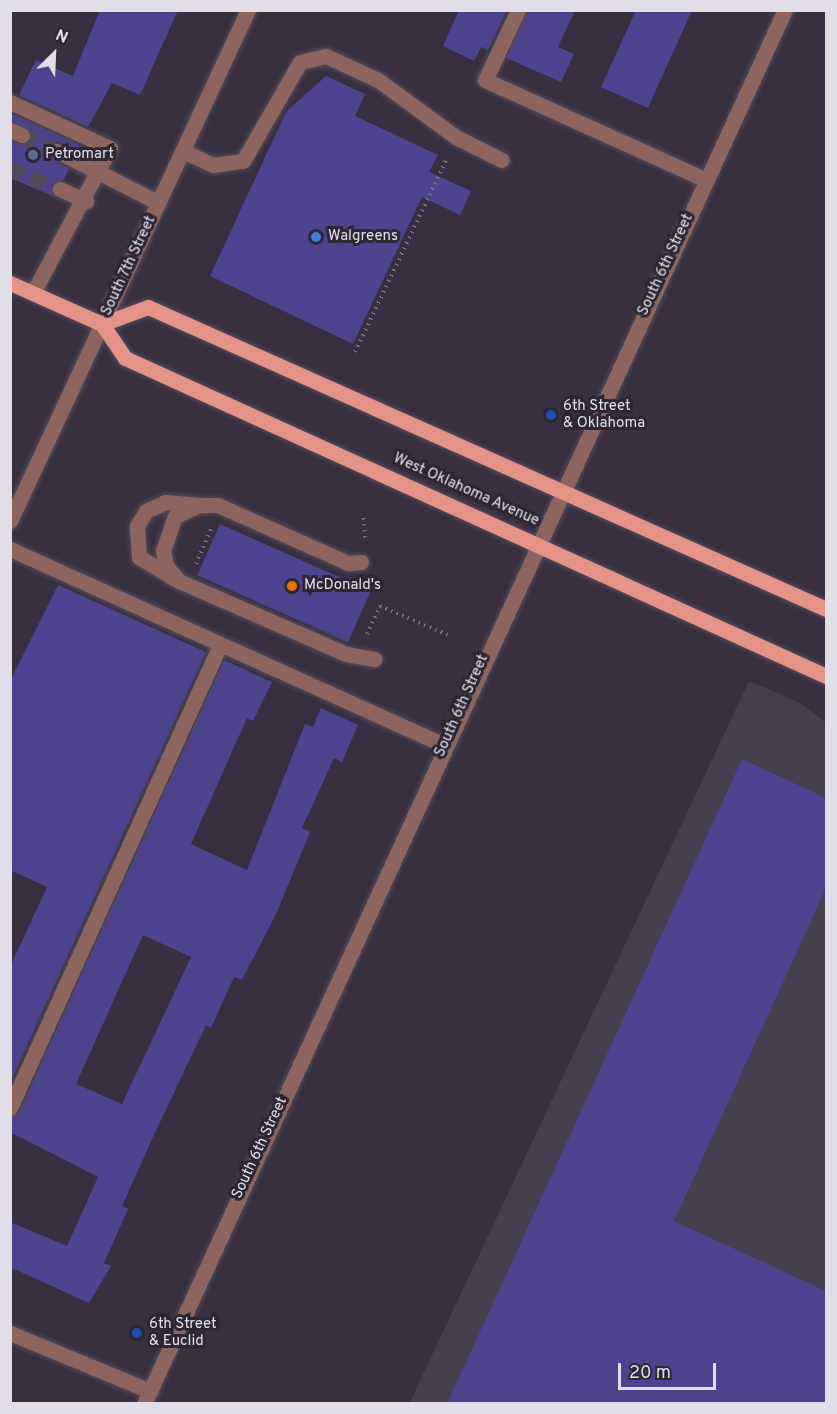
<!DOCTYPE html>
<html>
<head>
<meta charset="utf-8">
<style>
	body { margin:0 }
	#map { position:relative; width:837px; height:1414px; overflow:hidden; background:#383040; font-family:Overpass,sans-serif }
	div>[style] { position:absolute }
	.industrial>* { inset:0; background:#453f4e }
	.building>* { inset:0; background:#4d438e; transform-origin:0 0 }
	.minor-tunnel>* { height:15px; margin-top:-7.5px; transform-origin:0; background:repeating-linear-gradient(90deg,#524a59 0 15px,transparent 0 23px) }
	.path>* { height:4px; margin-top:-2px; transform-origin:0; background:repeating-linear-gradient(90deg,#797280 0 1.5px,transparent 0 6px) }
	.roads { filter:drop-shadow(0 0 2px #534c5b) drop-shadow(0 0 2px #534c5b) }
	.minor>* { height:15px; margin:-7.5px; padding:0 7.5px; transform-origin:7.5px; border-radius:7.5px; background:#8d655e }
	.major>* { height:15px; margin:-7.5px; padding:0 7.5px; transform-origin:7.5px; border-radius:7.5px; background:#e59386 }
	.dots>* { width:16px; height:16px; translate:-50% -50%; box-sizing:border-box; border:3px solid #2d2635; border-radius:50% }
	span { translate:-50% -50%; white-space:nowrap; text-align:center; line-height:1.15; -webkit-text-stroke:6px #2d2635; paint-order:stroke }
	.poi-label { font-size:15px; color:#e2dee8 }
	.left { translate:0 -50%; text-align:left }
	.street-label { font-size:15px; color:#e2dee8 }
	.frame { position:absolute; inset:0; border:12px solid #e2dee8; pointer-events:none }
	.north { position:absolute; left:24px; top:24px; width:60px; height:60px; -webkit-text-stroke:4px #2d2635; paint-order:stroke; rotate:24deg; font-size:16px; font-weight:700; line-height:24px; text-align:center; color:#e2dee8 }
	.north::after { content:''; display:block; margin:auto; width:21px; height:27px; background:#e2dee8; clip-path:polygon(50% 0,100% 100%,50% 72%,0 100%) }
	.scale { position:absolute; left:618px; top:1363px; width:98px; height:27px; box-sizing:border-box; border:3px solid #e2dee8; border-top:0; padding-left:8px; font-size:18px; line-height:21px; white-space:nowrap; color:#e2dee8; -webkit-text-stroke:4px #2d2635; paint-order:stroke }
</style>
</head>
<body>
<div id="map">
	<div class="industrial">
		<div style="clip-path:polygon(749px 681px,800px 703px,826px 723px,826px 1403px,409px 1404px)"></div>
	</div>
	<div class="building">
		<div style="clip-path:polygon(100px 10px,178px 10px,140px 95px,112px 83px,88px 127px,19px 95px,36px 60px,73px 76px)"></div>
		<div style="clip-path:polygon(459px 10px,507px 10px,488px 50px,481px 47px,474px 61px,443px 46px)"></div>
		<div style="clip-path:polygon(528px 10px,575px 10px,558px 47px,574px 54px,561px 82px,506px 58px)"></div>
		<div style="clip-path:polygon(636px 10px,692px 10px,648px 108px,601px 87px)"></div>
		<div style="clip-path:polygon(326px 76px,365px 94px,355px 116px,438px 155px,429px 172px,471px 191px,460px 215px,422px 197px,353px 344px,210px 276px,286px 112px)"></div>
		<div style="clip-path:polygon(11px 113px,80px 145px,77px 150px,57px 141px,48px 147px,49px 157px,69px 168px,64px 180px,51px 184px,55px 197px,10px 178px,10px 141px,24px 145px,32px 134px,10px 120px)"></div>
		<div style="left:220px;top:524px;width:165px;height:56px;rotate:24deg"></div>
		<div style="clip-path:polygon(58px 585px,206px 652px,10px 1083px,10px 967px,47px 887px,10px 870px,10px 681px)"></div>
		<div style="clip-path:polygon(evenodd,224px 660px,272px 682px,253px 721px,247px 718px,191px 844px,247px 870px,305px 724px,313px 727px,321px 708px,358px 725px,342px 762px,334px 758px,302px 828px,310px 832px,276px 914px,242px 980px,234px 977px,211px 1028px,206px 1025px,154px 1135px,122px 1206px,128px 1209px,104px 1263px,111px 1266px,89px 1303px,10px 1267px,10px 1222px,67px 1246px,98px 1177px,10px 1132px,10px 1118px,19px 1112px,224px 660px,143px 935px,191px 957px,122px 1104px,76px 1084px,143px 935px)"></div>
		<div style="clip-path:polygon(742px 759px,826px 798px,826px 888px,674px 1221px,826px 1291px,826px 1404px,447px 1404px)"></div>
	</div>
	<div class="minor-tunnel">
		<div style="left:22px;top:135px;width:38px;rotate:25deg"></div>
		<div style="left:10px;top:168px;width:54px;rotate:22.8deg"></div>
	</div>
	<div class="path">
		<div style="left:355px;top:352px;width:212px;rotate:-64.6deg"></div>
		<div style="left:364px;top:518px;width:20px;rotate:87deg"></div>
		<div style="left:196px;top:564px;width:40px;rotate:-66.6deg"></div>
		<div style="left:367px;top:634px;width:31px;rotate:-65deg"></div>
		<div style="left:380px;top:606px;width:74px;rotate:23.1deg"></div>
	</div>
	<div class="roads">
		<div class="minor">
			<div style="left:518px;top:10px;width:77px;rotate:115.2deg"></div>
			<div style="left:485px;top:80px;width:243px;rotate:24.3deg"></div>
			<div style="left:10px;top:102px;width:110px;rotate:24.7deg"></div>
			<div style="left:110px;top:148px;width:164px;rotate:118deg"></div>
			<div style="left:10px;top:130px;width:13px;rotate:23deg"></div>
			<div style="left:57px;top:151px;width:114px;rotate:27deg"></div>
			<div style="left:183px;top:151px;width:33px;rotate:25deg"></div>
			<div style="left:213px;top:165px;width:30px;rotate:-8deg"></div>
			<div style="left:243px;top:161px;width:114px;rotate:-60.1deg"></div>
			<div style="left:300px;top:62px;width:27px;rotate:-13deg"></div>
			<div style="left:326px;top:56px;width:57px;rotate:24.8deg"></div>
			<div style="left:378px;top:80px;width:97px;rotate:36.2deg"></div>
			<div style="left:456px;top:137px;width:51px;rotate:26.6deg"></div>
			<div style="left:60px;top:189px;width:29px;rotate:25deg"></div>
			<div style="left:10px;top:521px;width:564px;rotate:-65.03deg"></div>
			<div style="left:10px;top:549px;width:476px;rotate:24.3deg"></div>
			<div style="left:361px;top:562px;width:13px;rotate:176deg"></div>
			<div style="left:348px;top:563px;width:142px;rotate:-156deg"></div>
			<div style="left:218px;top:505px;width:19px;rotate:180deg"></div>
			<div style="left:199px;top:505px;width:26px;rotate:155deg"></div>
			<div style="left:175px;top:516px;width:36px;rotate:109deg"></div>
			<div style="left:163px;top:550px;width:16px;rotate:79deg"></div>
			<div style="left:166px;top:566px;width:20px;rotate:49deg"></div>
			<div style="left:179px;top:581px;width:182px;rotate:23.6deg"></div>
			<div style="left:346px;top:654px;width:29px;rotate:10deg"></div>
			<div style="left:175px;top:579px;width:42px;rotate:-148.6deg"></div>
			<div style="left:139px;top:557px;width:31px;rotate:-94deg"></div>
			<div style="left:137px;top:526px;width:17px;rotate:-59deg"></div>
			<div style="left:146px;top:511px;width:21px;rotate:-25deg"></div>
			<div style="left:165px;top:502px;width:34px;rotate:5deg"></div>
			<div style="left:10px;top:1108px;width:508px;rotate:-65.6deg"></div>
			<div style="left:10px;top:1333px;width:152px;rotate:22.5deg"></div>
			<div style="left:144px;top:1404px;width:1534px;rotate:-65.31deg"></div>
		</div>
		<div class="major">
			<div style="left:10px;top:283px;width:101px;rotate:24deg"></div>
			<div style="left:102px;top:324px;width:41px;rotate:55.9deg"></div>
			<div style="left:125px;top:358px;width:770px;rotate:24.4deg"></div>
			<div style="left:102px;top:324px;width:49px;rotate:-20.3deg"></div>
			<div style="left:148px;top:307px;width:742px;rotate:24.01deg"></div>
		</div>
	</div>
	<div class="dots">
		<div style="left:33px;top:155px;background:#5c6f8a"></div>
		<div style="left:316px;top:237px;background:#3f7fe0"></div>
		<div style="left:551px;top:415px;background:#1a4fb4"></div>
		<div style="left:292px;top:586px;background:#e8710a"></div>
		<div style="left:137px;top:1333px;background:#1a4fb4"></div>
	</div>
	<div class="poi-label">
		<span class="left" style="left:45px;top:155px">Petromart</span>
		<span class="left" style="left:328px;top:237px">Walgreens</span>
		<span class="left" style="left:563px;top:415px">6th Street<br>&amp; Oklahoma</span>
		<span class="left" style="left:304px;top:586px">McDonald's</span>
		<span class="left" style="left:149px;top:1333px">6th Street<br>&amp; Euclid</span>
	</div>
	<div class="street-label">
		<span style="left:666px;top:265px;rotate:-65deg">South 6th Street</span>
		<span style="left:129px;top:266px;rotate:-65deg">South 7th Street</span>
		<span style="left:466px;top:490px;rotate:24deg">West Oklahoma Avenue</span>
		<span style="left:462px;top:706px;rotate:-66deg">South 6th Street</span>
		<span style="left:260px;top:1148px;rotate:-65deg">South 6th Street</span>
	</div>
	<div class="frame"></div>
	<div class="north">N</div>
	<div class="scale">20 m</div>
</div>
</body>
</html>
